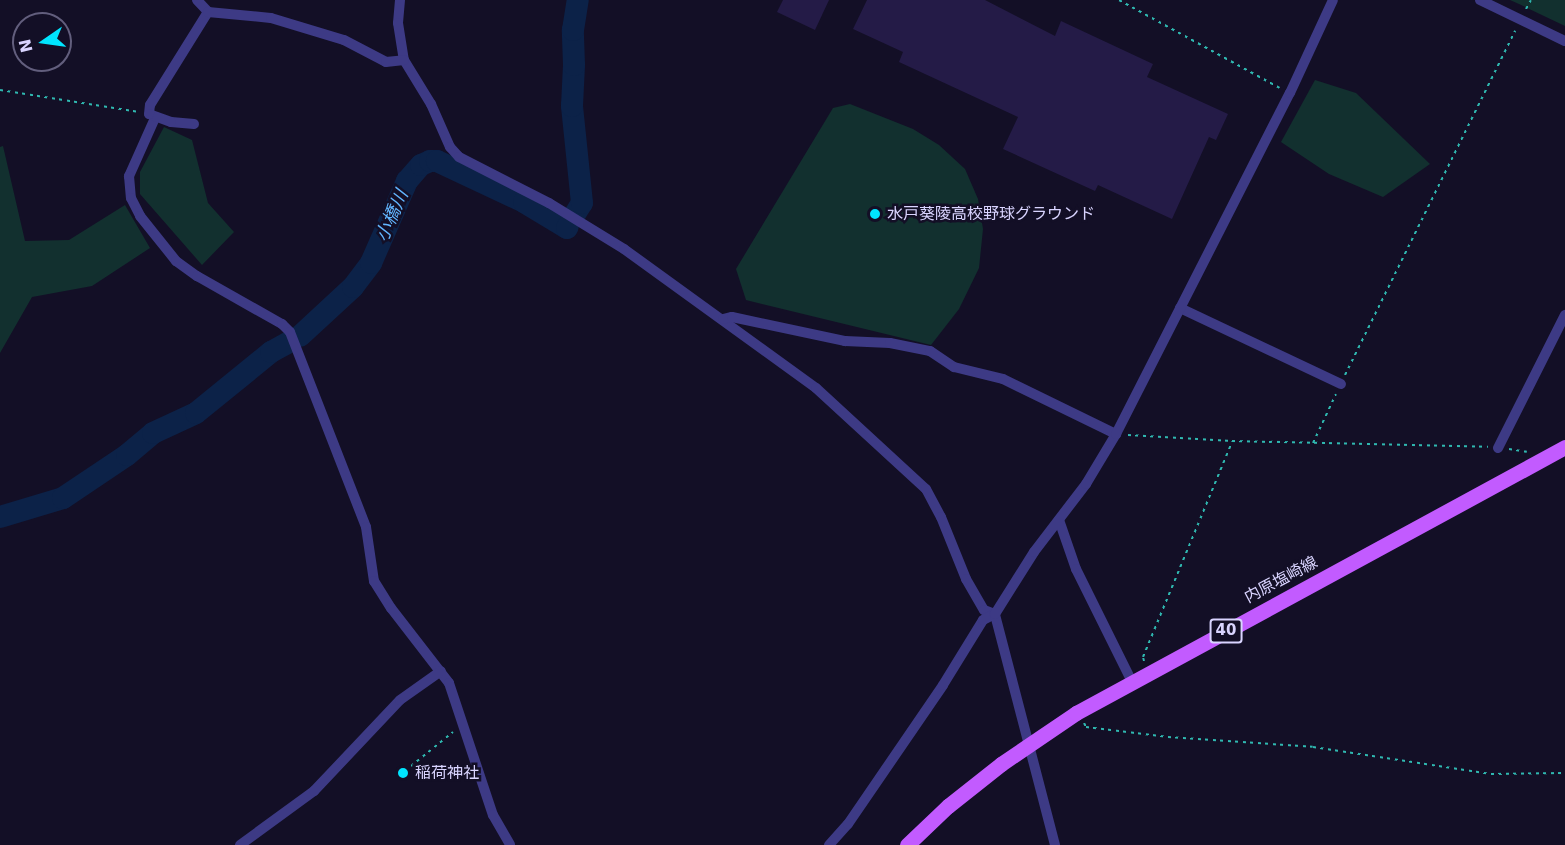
<!DOCTYPE html>
<html>
<head>
<meta charset="utf-8">
<style>
	body { margin:0 }
	#map { position:relative; width:1565px; height:845px; overflow:hidden; background:#130f26; font-family:"DejaVu Sans","Noto Sans JP",sans-serif }
	div>[style] { position:absolute }
	.green>* { inset:0; background:#12302f }
	.river>* { height:22px; margin:-11px; padding:0 11px; transform-origin:11px; border-radius:11px; background:#0c2248 }
	.building>* { inset:0; background:#241b47 }
	.path>* { height:2px; margin-top:-1px; transform-origin:0; background:repeating-linear-gradient(90deg,#2fb8b0 0 3px,transparent 0 7.5px) }
	.minor>* { height:10px; margin:-5px; padding:0 5px; transform-origin:5px; border-radius:5px; background:#3d3a85 }
	.primary>* { height:15px; margin:-7.5px; padding:0 7.5px; transform-origin:7.5px; border-radius:7.5px; background:#c25bff }
	.dots>* { width:16px; height:16px; translate:-50% -50%; box-sizing:border-box; border:3px solid #130f26; border-radius:50% }
	span { translate:-50% -50%; white-space:nowrap; text-align:center; line-height:1.15; -webkit-text-stroke:5px #130f26; paint-order:stroke }
	.shield-label span { padding:2px 4px; background:#130f26; border:2px solid; border-radius:4px; -webkit-text-stroke-width:0 }
	.shield-label { font-size:15px; color:#d9d4ff; font-weight:700 }
	.poi-label { font-size:16px; color:#d9d4ff }
	.left { translate:0 -50%; text-align:left }
	.street-label { font-size:16px; color:#d9d4ff }
	.water-label { font-size:18px; color:#62b6ff; font-style:italic }
	.north { position:absolute; left:12px; top:12px; width:60px; height:60px; box-sizing:border-box; background:#130f26; border:2px solid #625e7d; border-radius:50%; rotate:257deg; font-size:16px; font-weight:700; line-height:24px; text-align:center; color:#d9d4ff }
	.north::after { content:''; display:block; margin:auto; width:21px; height:27px; background:#00e5ff; clip-path:polygon(50% 0,100% 100%,50% 72%,0 100%) }
</style>
</head>
<body>
<div id="map">
	<div class="green">
		<div style="clip-path:polygon(1510px 0,1565px 0,1565px 26px,1519px 4px)"></div>
		<div style="clip-path:polygon(1315px 80px,1356px 93px,1430px 164px,1383px 197px,1329px 174px,1281px 142px)"></div>
		<div style="clip-path:polygon(850px 104px,913px 129px,939px 145px,965px 169px,978px 199px,983px 229px,979px 268px,959px 309px,931px 345px,746px 300px,736px 269px,833px 108px)"></div>
		<div style="clip-path:polygon(164px 127px,192px 140px,208px 203px,234px 232px,202px 265px,140px 194px,140px 172px)"></div>
		<div style="clip-path:polygon(3px 146px,25px 241px,69px 240px,125px 205px,150px 248px,92px 286px,32px 297px,0 353px,0 147px)"></div>
	</div>
	<div class="river">
		<div style="left:575px;top:214px;width:13px;rotate:-58deg"></div>
		<div style="left:582px;top:203px;width:98px;rotate:-95.9deg"></div>
		<div style="left:572px;top:106px;width:41px;rotate:-87.2deg"></div>
		<div style="left:574px;top:65px;width:35px;rotate:-92deg"></div>
		<div style="left:573px;top:30px;width:30px;rotate:-81deg"></div>
		<div style="left:300px;top:336px;width:72px;rotate:-42.8deg"></div>
		<div style="left:353px;top:287px;width:30px;rotate:-53deg"></div>
		<div style="left:371px;top:263px;width:90px;rotate:-66.3deg"></div>
		<div style="left:407px;top:181px;width:21px;rotate:-49deg"></div>
		<div style="left:421px;top:165px;width:10px;rotate:-24deg"></div>
		<div style="left:430px;top:161px;width:7px"></div>
		<div style="left:437px;top:161px;width:96px;rotate:25.2deg"></div>
		<div style="left:524px;top:202px;width:50px;rotate:31.2deg"></div>
		<div style="left:567px;top:228px;width:2px;rotate:-63deg"></div>
		<div style="left:0;top:517px;width:66px;rotate:-16.8deg"></div>
		<div style="left:63px;top:498px;width:77px;rotate:-33.9deg"></div>
		<div style="left:127px;top:455px;width:34px;rotate:-40deg"></div>
		<div style="left:153px;top:433px;width:47px;rotate:-24.9deg"></div>
		<div style="left:196px;top:413px;width:97px;rotate:-39.1deg"></div>
		<div style="left:271px;top:352px;width:18px;rotate:-29deg"></div>
	</div>
	<div class="building">
		<div style="clip-path:polygon(783px 0,829px 0,815px 30px,777px 12px)"></div>
		<div style="clip-path:polygon(867px 0,985px 0,1055px 36px,1061px 21px,1153px 64px,1147px 77px,1228px 114px,1216px 140px,1209px 137px,1172px 219px,1098px 185px,1095px 191px,1003px 149px,1018px 117px,899px 62px,903px 52px,853px 29px)"></div>
	</div>
	<div class="path">
		<div style="left:1119px;top:0;width:183px;rotate:28.7deg"></div>
		<div style="left:1526px;top:9px;width:10px;rotate:-61deg"></div>
		<div style="left:0;top:90px;width:141px;rotate:9deg"></div>
		<div style="left:1345px;top:375px;width:384px;rotate:-63.7deg"></div>
		<div style="left:1128px;top:435px;width:104px;rotate:3.3deg"></div>
		<div style="left:1232px;top:441px;width:256px;rotate:1.3deg"></div>
		<div style="left:1313px;top:443px;width:54px;rotate:-64.9deg"></div>
		<div style="left:1509px;top:449px;width:18px;rotate:9deg"></div>
		<div style="left:1144px;top:661px;width:4px;rotate:-104deg"></div>
		<div style="left:1143px;top:657px;width:233px;rotate:-67.5deg"></div>
		<div style="left:1084px;top:723px;width:4px;rotate:63deg"></div>
		<div style="left:1086px;top:727px;width:83px;rotate:7deg"></div>
		<div style="left:1168px;top:737px;width:145px;rotate:3.9deg"></div>
		<div style="left:1313px;top:747px;width:180px;rotate:8.6deg"></div>
		<div style="left:1491px;top:774px;width:74px;rotate:-0.8deg"></div>
		<div style="left:411px;top:766px;width:54px;rotate:-39deg"></div>
	</div>
	<div class="minor">
		<div style="left:197px;top:0;width:16px;rotate:47deg"></div>
		<div style="left:400px;top:0;width:23px;rotate:95deg"></div>
		<div style="left:398px;top:23px;width:37px;rotate:81deg"></div>
		<div style="left:404px;top:60px;width:52px;rotate:58.5deg"></div>
		<div style="left:431px;top:104px;width:47px;rotate:66.2deg"></div>
		<div style="left:450px;top:147px;width:13px;rotate:48deg"></div>
		<div style="left:459px;top:157px;width:101px;rotate:27.1deg"></div>
		<div style="left:549px;top:203px;width:88px;rotate:31.5deg"></div>
		<div style="left:624px;top:249px;width:237px;rotate:35.9deg"></div>
		<div style="left:816px;top:388px;width:149px;rotate:42.6deg"></div>
		<div style="left:926px;top:489px;width:32px;rotate:62deg"></div>
		<div style="left:941px;top:517px;width:67px;rotate:68deg"></div>
		<div style="left:966px;top:579px;width:36px;rotate:60deg"></div>
		<div style="left:984px;top:610px;width:12px;rotate:20deg"></div>
		<div style="left:1480px;top:0;width:94px;rotate:25.8deg"></div>
		<div style="left:155px;top:118px;width:64px;rotate:114.1deg"></div>
		<div style="left:129px;top:176px;width:22px;rotate:85deg"></div>
		<div style="left:131px;top:198px;width:20px;rotate:63deg"></div>
		<div style="left:140px;top:216px;width:58px;rotate:51.3deg"></div>
		<div style="left:176px;top:261px;width:26px;rotate:36deg"></div>
		<div style="left:197px;top:276px;width:98px;rotate:29.5deg"></div>
		<div style="left:282px;top:324px;width:11px;rotate:45deg"></div>
		<div style="left:290px;top:332px;width:209px;rotate:68.7deg"></div>
		<div style="left:366px;top:527px;width:55px;rotate:81.6deg"></div>
		<div style="left:374px;top:581px;width:32px;rotate:58deg"></div>
		<div style="left:391px;top:608px;width:95px;rotate:52.3deg"></div>
		<div style="left:449px;top:683px;width:139px;rotate:71.6deg"></div>
		<div style="left:493px;top:815px;width:34px;rotate:60deg"></div>
		<div style="left:194px;top:124px;width:23px;rotate:-175deg"></div>
		<div style="left:171px;top:122px;width:23px;rotate:-160deg"></div>
		<div style="left:149px;top:114px;width:9px;rotate:-84deg"></div>
		<div style="left:150px;top:105px;width:110px;rotate:-58.1deg"></div>
		<div style="left:208px;top:12px;width:63px;rotate:5.4deg"></div>
		<div style="left:271px;top:18px;width:76px;rotate:16.8deg"></div>
		<div style="left:344px;top:40px;width:47px;rotate:27.6deg"></div>
		<div style="left:386px;top:62px;width:18px;rotate:-6deg"></div>
		<div style="left:1180px;top:308px;width:178px;rotate:25.3deg"></div>
		<div style="left:723px;top:319px;width:9px;rotate:-13deg"></div>
		<div style="left:732px;top:317px;width:116px;rotate:12deg"></div>
		<div style="left:845px;top:341px;width:45px;rotate:2.5deg"></div>
		<div style="left:890px;top:343px;width:41px;rotate:11.3deg"></div>
		<div style="left:930px;top:351px;width:29px;rotate:34deg"></div>
		<div style="left:954px;top:367px;width:50px;rotate:13.8deg"></div>
		<div style="left:1003px;top:379px;width:126px;rotate:26deg"></div>
		<div style="left:1498px;top:448px;width:149px;rotate:-63.3deg"></div>
		<div style="left:1059px;top:520px;width:52px;rotate:70.9deg"></div>
		<div style="left:1076px;top:569px;width:126px;rotate:63.6deg"></div>
		<div style="left:240px;top:845px;width:92px;rotate:-36.1deg"></div>
		<div style="left:314px;top:791px;width:125px;rotate:-46.6deg"></div>
		<div style="left:400px;top:700px;width:50px;rotate:-35.3deg"></div>
		<div style="left:829px;top:845px;width:28px;rotate:-48deg"></div>
		<div style="left:848px;top:824px;width:168px;rotate:-55.6deg"></div>
		<div style="left:943px;top:685px;width:76px;rotate:-58.4deg"></div>
		<div style="left:983px;top:620px;width:13px;rotate:-27deg"></div>
		<div style="left:1055px;top:845px;width:239px;rotate:-104.6deg"></div>
		<div style="left:995px;top:614px;width:73px;rotate:-57.8deg"></div>
		<div style="left:1034px;top:552px;width:86px;rotate:-52.6deg"></div>
		<div style="left:1086px;top:484px;width:58px;rotate:-59deg"></div>
		<div style="left:1116px;top:434px;width:383px;rotate:-63deg"></div>
		<div style="left:1290px;top:93px;width:102px;rotate:-65.2deg"></div>
	</div>
	<div class="primary">
		<div style="left:907px;top:845px;width:57px;rotate:-43.6deg"></div>
		<div style="left:948px;top:806px;width:68px;rotate:-38.4deg"></div>
		<div style="left:1001px;top:764px;width:91px;rotate:-34.2deg"></div>
		<div style="left:1076px;top:713px;width:557px;rotate:-28.54deg"></div>
	</div>
	<div class="dots">
		<div style="left:875px;top:214px;background:#00e5ff"></div>
		<div style="left:403px;top:773px;background:#00e5ff"></div>
	</div>
	<div class="shield-label">
		<span style="left:1226px;top:631px">40</span>
	</div>
	<div class="poi-label">
		<span class="left" style="left:887px;top:214px">水戸葵陵高校野球グラウンド</span>
		<span class="left" style="left:415px;top:773px">稲荷神社</span>
	</div>
	<div class="street-label">
		<span style="left:1281px;top:580px;rotate:-28deg">内原塩崎線</span>
	</div>
	<div class="water-label">
		<span style="left:392px;top:216px;rotate:-66deg">小橋川</span>
	</div>
	<div class="north">N</div>
</div>
</body>
</html>
